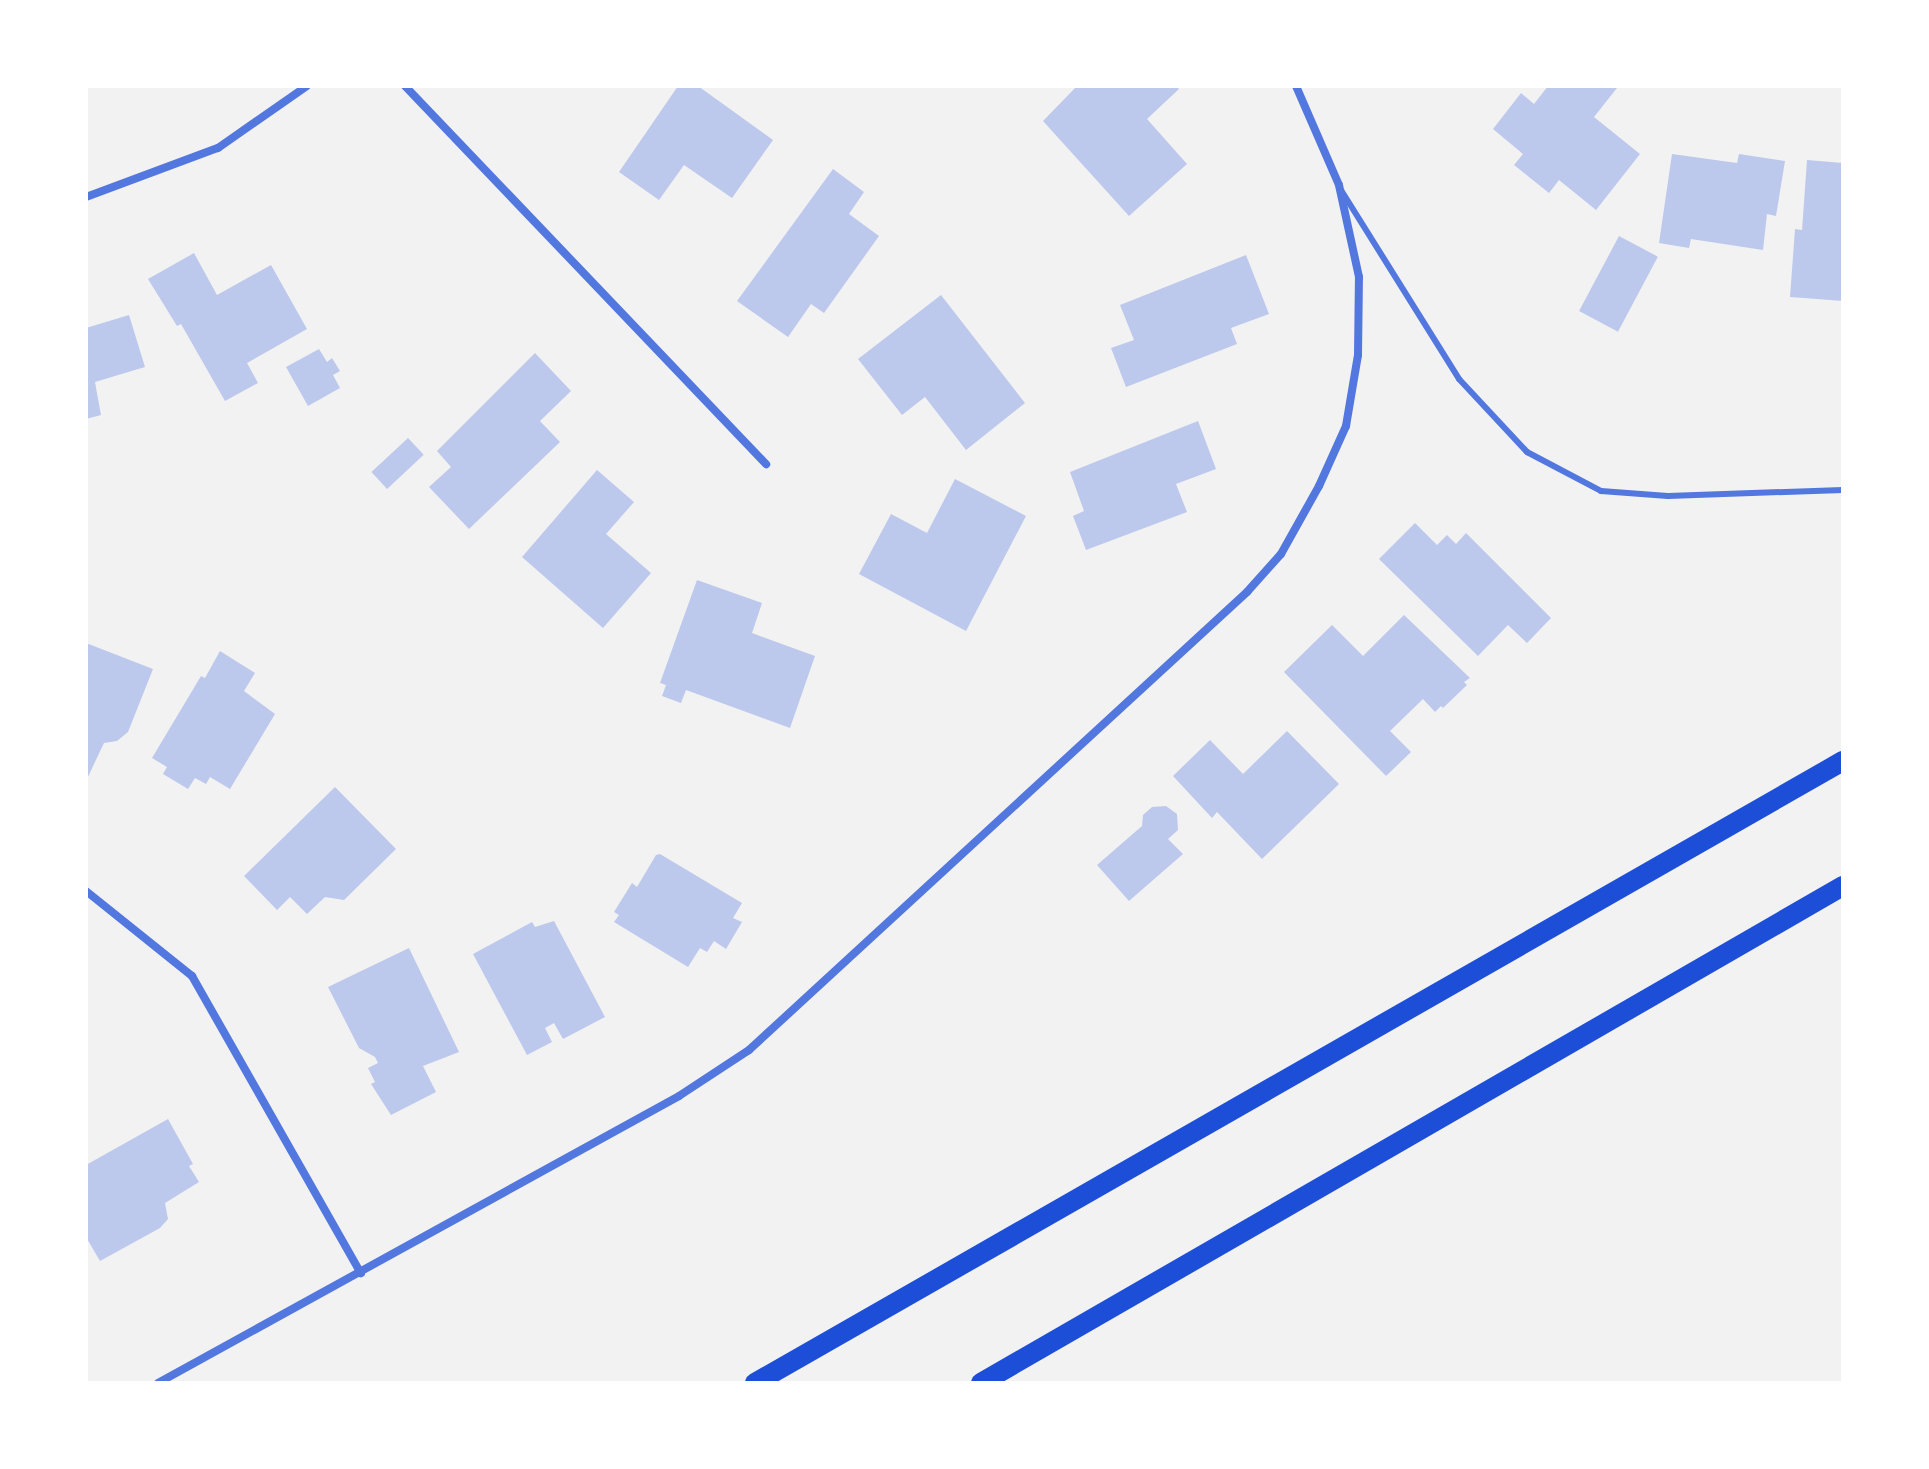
<!DOCTYPE html>
<html>
<head>
<meta charset="utf-8">
<style>
	body { margin:0 }
	#map { position:relative; width:1929px; height:1469px; overflow:hidden; background:#f2f2f2; font-family:"Fira Sans",sans-serif }
	div>[style] { position:absolute }
	.building>* { inset:0; background:#bdc9ec; transform-origin:0 0 }
	.service>* { height:6px; margin:-3px; padding:0 3px; transform-origin:3px; border-radius:3px; background:#5277de }
	.minor>* { height:8px; margin:-4px; padding:0 4px; transform-origin:4px; border-radius:4px; background:#5277de }
	.primary>* { height:20px; margin:-10px; padding:0 10px; transform-origin:10px; border-radius:10px; background:#1d4ed8 }
	span { translate:-50% -50%; white-space:nowrap; text-align:center; line-height:1.15; -webkit-text-stroke:6px #fff; paint-order:stroke }
	.frame { position:absolute; inset:0; border:88px solid #fff; pointer-events:none }
</style>
</head>
<body>
<div id="map">
	<div class="building">
		<div style="clip-path:polygon(678px 86px,698px 86px,773px 140px,732px 198px,684px 165px,659px 200px,619px 172px)"></div>
		<div style="clip-path:polygon(1077px 86px,1176px 86px,1179px 89px,1147px 119px,1187px 164px,1129px 216px,1043px 121px)"></div>
		<div style="clip-path:polygon(1548px 86px,1617px 88px,1594px 117px,1640px 154px,1596px 210px,1559px 180px,1549px 193px,1514px 165px,1523px 154px,1493px 129px,1521px 93px,1534px 104px)"></div>
		<div style="clip-path:polygon(1672px 154px,1737px 163px,1739px 154px,1785px 161px,1776px 216px,1767px 214px,1763px 250px,1691px 239px,1689px 248px,1659px 243px)"></div>
		<div style="clip-path:polygon(1807px 160px,1843px 163px,1843px 301px,1790px 297px,1795px 229px,1802px 230px)"></div>
		<div style="clip-path:polygon(833px 169px,864px 192px,849px 214px,879px 236px,824px 313px,811px 304px,788px 337px,737px 301px)"></div>
		<div style="left:1619px;top:236px;width:44px;height:85px;rotate:28deg"></div>
		<div style="clip-path:polygon(194px 253px,217px 295px,271px 265px,307px 329px,247px 363px,258px 383px,225px 401px,181px 324px,177px 326px,148px 279px)"></div>
		<div style="clip-path:polygon(1246px 255px,1269px 314px,1231px 328px,1237px 344px,1126px 387px,1111px 348px,1134px 340px,1120px 305px)"></div>
		<div style="clip-path:polygon(941px 295px,1025px 403px,966px 450px,925px 397px,902px 415px,858px 359px)"></div>
		<div style="clip-path:polygon(129px 315px,145px 367px,95px 382px,101px 415px,86px 419px,86px 328px)"></div>
		<div style="clip-path:polygon(319px 349px,327px 362px,332px 358px,340px 371px,333px 375px,340px 388px,308px 406px,286px 367px)"></div>
		<div style="clip-path:polygon(535px 353px,571px 391px,540px 421px,560px 442px,469px 529px,429px 487px,451px 467px,437px 451px)"></div>
		<div style="clip-path:polygon(1198px 421px,1216px 469px,1176px 484px,1187px 512px,1086px 550px,1073px 516px,1084px 511px,1070px 472px)"></div>
		<div style="left:408px;top:438px;width:23px;height:50px;rotate:47deg"></div>
		<div style="clip-path:polygon(597px 470px,634px 502px,606px 534px,651px 573px,603px 628px,522px 557px)"></div>
		<div style="clip-path:polygon(955px 479px,1026px 516px,966px 631px,859px 574px,891px 514px,927px 533px)"></div>
		<div style="clip-path:polygon(1415px 523px,1437px 545px,1447px 535px,1456px 544px,1466px 533px,1551px 618px,1527px 643px,1508px 625px,1478px 656px,1379px 559px)"></div>
		<div style="clip-path:polygon(697px 580px,762px 603px,752px 633px,815px 656px,790px 728px,686px 690px,681px 703px,662px 696px,666px 685px,660px 683px)"></div>
		<div style="clip-path:polygon(1404px 615px,1470px 678px,1464px 682px,1467px 685px,1443px 708px,1441px 706px,1435px 712px,1423px 699px,1390px 731px,1411px 752px,1386px 776px,1284px 672px,1332px 625px,1363px 656px)"></div>
		<div style="clip-path:polygon(86px 643px,153px 669px,128px 732px,117px 741px,104px 743px,86px 781px)"></div>
		<div style="clip-path:polygon(220px 651px,255px 673px,244px 691px,275px 714px,230px 789px,210px 777px,206px 784px,195px 778px,188px 789px,163px 774px,167px 767px,152px 758px,201px 676px,205px 678px)"></div>
		<div style="clip-path:polygon(1287px 731px,1339px 784px,1262px 859px,1217px 812px,1212px 818px,1173px 776px,1210px 740px,1243px 774px)"></div>
		<div style="clip-path:polygon(335px 787px,396px 849px,344px 900px,325px 897px,307px 914px,290px 897px,277px 910px,244px 876px)"></div>
		<div style="clip-path:polygon(1166px 806px,1177px 814px,1178px 830px,1168px 839px,1183px 854px,1129px 901px,1097px 865px,1142px 826px,1143px 815px,1152px 807px)"></div>
		<div style="clip-path:polygon(660px 854px,742px 903px,733px 918px,742px 922px,726px 949px,714px 941px,707px 952px,700px 948px,688px 967px,614px 922px,619px 915px,614px 912px,632px 883px,637px 887px,656px 855px)"></div>
		<div style="clip-path:polygon(554px 921px,605px 1017px,563px 1039px,554px 1023px,545px 1028px,552px 1042px,527px 1055px,473px 954px,532px 922px,535px 927px)"></div>
		<div style="clip-path:polygon(409px 948px,459px 1052px,423px 1066px,436px 1092px,391px 1115px,371px 1084px,375px 1082px,368px 1068px,378px 1063px,375px 1057px,359px 1048px,328px 987px)"></div>
		<div style="clip-path:polygon(168px 1119px,193px 1164px,189px 1166px,199px 1182px,165px 1203px,168px 1219px,160px 1228px,100px 1261px,86px 1237px,86px 1165px)"></div>
	</div>
	<div class="service">
		<div style="left:1341px;top:190px;width:223px;rotate:58deg"></div>
		<div style="left:1459px;top:379px;width:100px;rotate:47deg"></div>
		<div style="left:1527px;top:452px;width:84px;rotate:27.8deg"></div>
		<div style="left:1601px;top:491px;width:67px;rotate:4.3deg"></div>
		<div style="left:1668px;top:496px;width:175px;rotate:-2deg"></div>
	</div>
	<div class="minor">
		<div style="left:405px;top:86px;width:523px;rotate:46.32deg"></div>
		<div style="left:86px;top:197px;width:141px;rotate:-20.4deg"></div>
		<div style="left:218px;top:148px;width:108px;rotate:-34.9deg"></div>
		<div style="left:86px;top:891px;width:136px;rotate:38.7deg"></div>
		<div style="left:192px;top:976px;width:342px;rotate:60.4deg"></div>
		<div style="left:158px;top:1383px;width:595px;rotate:-28.85deg"></div>
		<div style="left:679px;top:1096px;width:84px;rotate:-33.3deg"></div>
		<div style="left:749px;top:1050px;width:677px;rotate:-42.6deg"></div>
		<div style="left:1247px;top:592px;width:51px;rotate:-48.2deg"></div>
		<div style="left:1281px;top:554px;width:78px;rotate:-60.8deg"></div>
		<div style="left:1319px;top:486px;width:66px;rotate:-65.8deg"></div>
		<div style="left:1346px;top:426px;width:72px;rotate:-80.4deg"></div>
		<div style="left:1358px;top:355px;width:78px;rotate:-89.3deg"></div>
		<div style="left:1359px;top:277px;width:94px;rotate:-102.3deg"></div>
		<div style="left:1339px;top:185px;width:108px;rotate:-113.5deg"></div>
	</div>
	<div class="primary">
		<div style="left:755px;top:1383px;width:1253px;rotate:-29.76deg"></div>
		<div style="left:981px;top:1383px;width:995px;rotate:-29.97deg"></div>
	</div>
	<div class="frame"></div>
</div>
</body>
</html>
